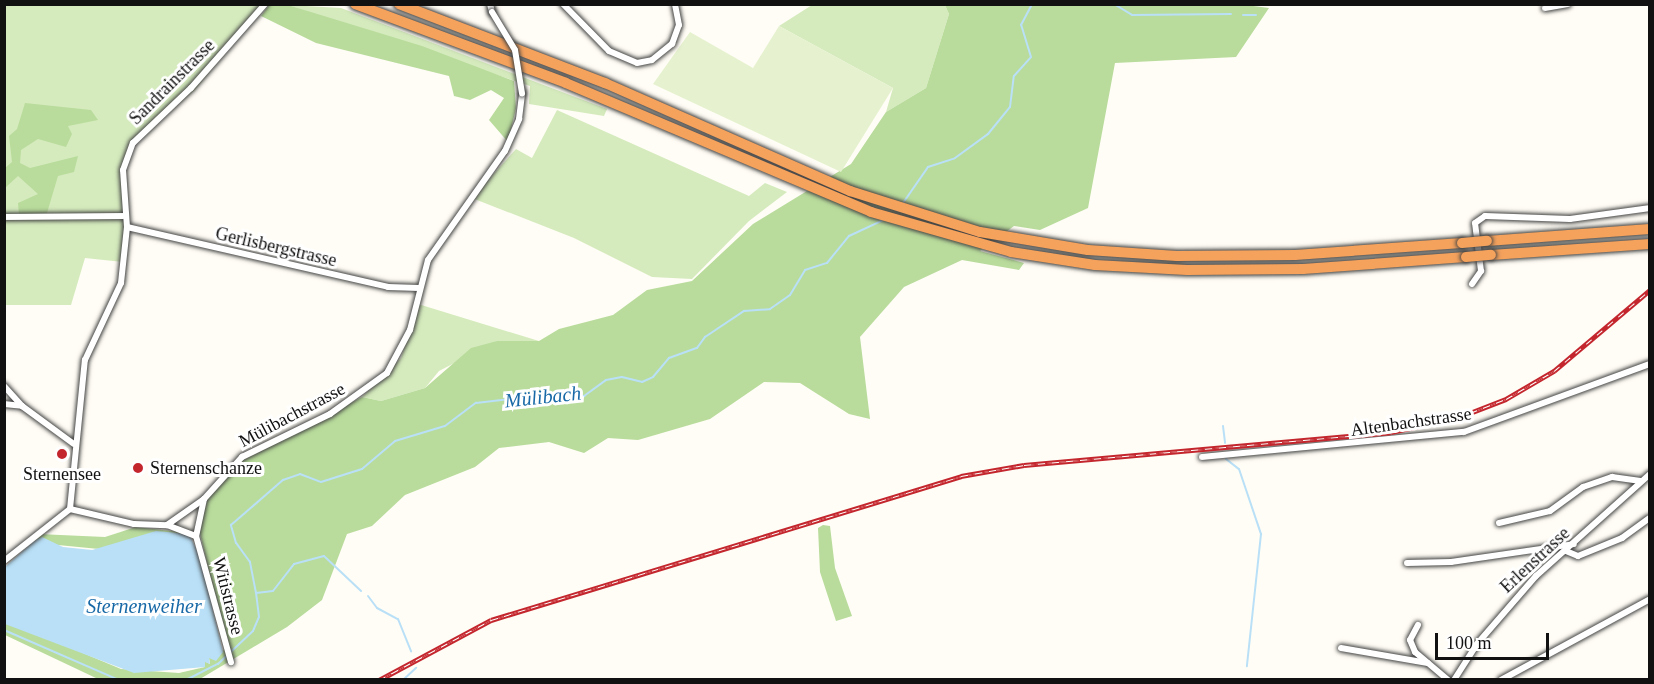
<!DOCTYPE html>
<html>
<head>
<meta charset="utf-8">
<style>
	body { margin:0 }
	#map { position:relative; width:1654px; height:684px; overflow:hidden; background:#fffdf5; font-family:"Times New Roman",serif }
	div>[style] { position:absolute }
	.green>* { inset:0; background:#d5ebbd }
	.forest>* { inset:0; background:#b9dc9c }
	.pitch>* { inset:0; background:#e6f2cf }
	.water>* { inset:0; background:#b9e0f7 }
	.stream>* { height:2px; margin:-1px; padding:0 1px; transform-origin:1px; border-radius:1px; background:#b9e0f7 }
	.roads { filter:drop-shadow(0 0 2px #444) drop-shadow(0 0 2px #444) }
	.minor>* { height:6px; margin:-3px; padding:0 3px; transform-origin:3px; border-radius:3px; background:#fff }
	.motorway>* { height:10px; margin:-5px; padding:0 5px; transform-origin:5px; border-radius:5px; background:#f5a25d }
	.rail>* { height:4.5px; margin-top:-2.25px; transform-origin:0; background:repeating-linear-gradient(90deg,#fff 0 7px,#c4262e 0 14px); box-sizing:border-box; border-block:2px solid #c4262e }
	.bridges { filter:drop-shadow(0 0 2px #444) drop-shadow(0 0 2px #444) }
	.minor-bridge>* { height:6px; margin:-3px; padding:0 3px; transform-origin:3px; border-radius:3px; background:#fff }
	.motorway-bridge>* { height:10px; margin:-5px; padding:0 5px; transform-origin:5px; border-radius:5px; background:#f5a25d }
	.dots>* { width:16px; height:16px; translate:-50% -50%; box-sizing:border-box; border:3px solid #fff; border-radius:50% }
	span { translate:-50% -50%; white-space:nowrap; text-align:center; line-height:1.15; -webkit-text-stroke:6px #fff; paint-order:stroke }
	.street-label { font-size:18px; color:#111 }
	.poi-label { font-size:18px; color:#111 }
	.left { translate:0 -50%; text-align:left }
	.water-label { font-size:20px; color:#1768a6; font-style:italic }
	.frame { position:absolute; inset:0; border:6px solid #111; pointer-events:none }
	.scale { position:absolute; left:1435px; top:633px; width:114px; height:27px; box-sizing:border-box; border:3px solid #111; border-top:0; padding-left:8px; font-size:18px; line-height:21px; white-space:nowrap; color:#111; -webkit-text-stroke:4px #fff; paint-order:stroke }
</style>
</head>
<body>
<div id="map">
	<div class="green">
		<div style="clip-path:polygon(259px 4px,263px 7px,195px 90px,133px 143px,123px 170px,127px 227px,123px 262px,85px 258px,71px 305px,5px 305px,5px 5px)"></div>
		<div style="clip-path:polygon(288px 5px,341px 8px,607px 109px,604px 116px,529px 104px,530px 86px)"></div>
		<div style="clip-path:polygon(812px 5px,945px 5px,949px 14px,926px 88px,886px 112px,893px 88px,779px 26px)"></div>
		<div style="clip-path:polygon(557px 110px,749px 196px,765px 183px,787px 192px,749px 221px,692px 279px,652px 277px,574px 238px,472px 198px,516px 149px,532px 158px)"></div>
		<div style="clip-path:polygon(418px 304px,539px 341px,497px 341px,439px 371px,425px 388px,381px 401px,362px 397px,401px 358px)"></div>
	</div>
	<div class="forest">
		<div style="clip-path:polygon(1238px 4px,1269px 8px,1236px 57px,1115px 63px,1088px 208px,1040px 230px,1014px 226px,980px 251px,1024px 263px,1019px 270px,962px 260px,904px 287px,860px 337px,870px 419px,849px 414px,800px 383px,764px 382px,710px 419px,638px 440px,608px 438px,584px 453px,549px 442px,499px 448px,475px 467px,405px 495px,372px 526px,347px 534px,322px 600px,287px 627px,200px 679px,98px 679px,5px 635px,4px 620px,121px 669px,179px 673px,205px 667px,204px 661px,210px 664px,209px 658px,227px 648px,199px 529px,209px 495px,240px 462px,362px 397px,381px 401px,425px 388px,471px 348px,497px 341px,539px 341px,559px 329px,613px 315px,647px 290px,692px 281px,753px 224px,851px 164px,886px 112px,926px 88px,949px 14px,945px 5px)"></div>
		<div style="clip-path:polygon(269px 5px,288px 5px,422px 46px,514px 81px,516px 108px,508px 142px,489px 120px,504px 98px,491px 90px,470px 100px,454px 96px,449px 76px,316px 43px,261px 16px)"></div>
		<div style="clip-path:polygon(25px 103px,91px 110px,98px 120px,68px 126px,72px 134px,66px 147px,38px 139px,21px 150px,20px 163px,30px 168px,78px 156px,74px 172px,58px 176px,47px 213px,19px 215px,18px 203px,38px 194px,18px 176px,5px 188px,5px 168px,12px 162px,9px 136px,17px 129px)"></div>
		<div style="clip-path:polygon(823px 525px,830px 526px,835px 568px,852px 616px,836px 621px,820px 572px,818px 528px)"></div>
		<div style="clip-path:polygon(136px 527px,189px 533px,99px 549px,27px 542px,38px 534px,105px 537px)"></div>
	</div>
	<div class="pitch">
		<div style="clip-path:polygon(779px 26px,893px 88px,841px 172px,653px 84px,690px 32px,753px 68px)"></div>
	</div>
	<div class="water">
		<div style="clip-path:polygon(156px 531px,189px 534px,200px 557px,223px 652px,216px 661px,209px 658px,210px 664px,205px 662px,205px 667px,134px 673px,5px 624px,5px 567px,34px 541px,42px 537px,63px 547px,92px 550px)"></div>
	</div>
	<div class="stream">
		<div style="left:1114px;top:4px;width:21px;rotate:31deg"></div>
		<div style="left:1132px;top:15px;width:99px;rotate:-0.6deg"></div>
		<div style="left:1243px;top:15px;width:13px"></div>
		<div style="left:903px;top:203px;width:44px;rotate:-55.2deg"></div>
		<div style="left:928px;top:167px;width:28px;rotate:-18deg"></div>
		<div style="left:955px;top:158px;width:41px;rotate:-36deg"></div>
		<div style="left:988px;top:134px;width:35px;rotate:-51deg"></div>
		<div style="left:1010px;top:107px;width:31px;rotate:-83deg"></div>
		<div style="left:1014px;top:76px;width:25px;rotate:-48deg"></div>
		<div style="left:1031px;top:57px;width:34px;rotate:-107deg"></div>
		<div style="left:1021px;top:25px;width:24px;rotate:-62deg"></div>
		<div style="left:1223px;top:426px;width:17px;rotate:83deg"></div>
		<div style="left:1226px;top:459px;width:16px;rotate:38deg"></div>
		<div style="left:1239px;top:469px;width:69px;rotate:71.3deg"></div>
		<div style="left:1261px;top:534px;width:133px;rotate:96.1deg"></div>
		<div style="left:256px;top:593px;width:17px;rotate:-7deg"></div>
		<div style="left:273px;top:591px;width:34px;rotate:-52deg"></div>
		<div style="left:294px;top:564px;width:31px;rotate:-15deg"></div>
		<div style="left:324px;top:556px;width:51px;rotate:43.4deg"></div>
		<div style="left:368px;top:596px;width:15px;rotate:53deg"></div>
		<div style="left:377px;top:608px;width:24px;rotate:28deg"></div>
		<div style="left:398px;top:619px;width:35px;rotate:68deg"></div>
		<div style="left:4px;top:630px;width:125px;rotate:23.5deg"></div>
		<div style="left:186px;top:680px;width:36px;rotate:-27deg"></div>
		<div style="left:218px;top:664px;width:48px;rotate:-43.3deg"></div>
		<div style="left:253px;top:631px;width:15px;rotate:-67deg"></div>
		<div style="left:259px;top:617px;width:24px;rotate:-97deg"></div>
		<div style="left:256px;top:593px;width:32px;rotate:-101deg"></div>
		<div style="left:250px;top:562px;width:24px;rotate:-126deg"></div>
		<div style="left:236px;top:543px;width:19px;rotate:-106deg"></div>
		<div style="left:231px;top:525px;width:69px;rotate:-40.9deg"></div>
		<div style="left:283px;top:480px;width:18px;rotate:-19deg"></div>
		<div style="left:300px;top:474px;width:22px;rotate:21deg"></div>
		<div style="left:321px;top:482px;width:43px;rotate:-17.6deg"></div>
		<div style="left:362px;top:469px;width:43px;rotate:-40.3deg"></div>
		<div style="left:395px;top:441px;width:52px;rotate:-16.7deg"></div>
		<div style="left:445px;top:426px;width:39px;rotate:-37deg"></div>
		<div style="left:476px;top:403px;width:95px;rotate:-6.7deg"></div>
		<div style="left:570px;top:392px;width:15px;rotate:16deg"></div>
		<div style="left:584px;top:396px;width:27px;rotate:-36deg"></div>
		<div style="left:606px;top:380px;width:16px;rotate:-11deg"></div>
		<div style="left:622px;top:377px;width:21px;rotate:14deg"></div>
		<div style="left:642px;top:382px;width:12px;rotate:-24deg"></div>
		<div style="left:653px;top:377px;width:25px;rotate:-50deg"></div>
		<div style="left:669px;top:358px;width:30px;rotate:-20deg"></div>
		<div style="left:697px;top:348px;width:14px;rotate:-54deg"></div>
		<div style="left:705px;top:337px;width:47px;rotate:-33.7deg"></div>
		<div style="left:744px;top:311px;width:26px;rotate:-4deg"></div>
		<div style="left:770px;top:309px;width:24px;rotate:-35deg"></div>
		<div style="left:790px;top:295px;width:29px;rotate:-59deg"></div>
		<div style="left:805px;top:270px;width:23px;rotate:-18deg"></div>
		<div style="left:827px;top:263px;width:35px;rotate:-51deg"></div>
		<div style="left:849px;top:236px;width:40px;rotate:-25deg"></div>
		<div style="left:403px;top:680px;width:18px;rotate:-43deg"></div>
	</div>
	<div class="roads">
		<div class="minor">
			<div style="left:490px;top:4px;width:8px;rotate:76deg"></div>
			<div style="left:563px;top:4px;width:66px;rotate:45.6deg"></div>
			<div style="left:609px;top:51px;width:30px;rotate:23deg"></div>
			<div style="left:637px;top:63px;width:15px;rotate:-11deg"></div>
			<div style="left:652px;top:60px;width:26px;rotate:-39deg"></div>
			<div style="left:672px;top:44px;width:20px;rotate:-70deg"></div>
			<div style="left:679px;top:25px;width:21px;rotate:-101deg"></div>
			<div style="left:1545px;top:8px;width:23px;rotate:-10deg"></div>
			<div style="left:4px;top:217px;width:119px;rotate:-0.5deg"></div>
			<div style="left:127px;top:227px;width:268px;rotate:12.9deg"></div>
			<div style="left:388px;top:287px;width:31px;rotate:2deg"></div>
			<div style="left:1472px;top:284px;width:16px;rotate:-55deg"></div>
			<div style="left:1481px;top:271px;width:48px;rotate:-97.1deg"></div>
			<div style="left:1475px;top:223px;width:12px;rotate:-35deg"></div>
			<div style="left:1485px;top:216px;width:85px;rotate:2deg"></div>
			<div style="left:1570px;top:219px;width:81px;rotate:-7.8deg"></div>
			<div style="left:4px;top:386px;width:27px;rotate:48deg"></div>
			<div style="left:22px;top:406px;width:64px;rotate:36.2deg"></div>
			<div style="left:4px;top:404px;width:18px;rotate:6deg"></div>
			<div style="left:1202px;top:457px;width:263px;rotate:-5.5deg"></div>
			<div style="left:1464px;top:432px;width:198px;rotate:-20.1deg"></div>
			<div style="left:204px;top:499px;width:38px;rotate:102deg"></div>
			<div style="left:196px;top:536px;width:131px;rotate:74.5deg"></div>
			<div style="left:70px;top:509px;width:66px;rotate:13.2deg"></div>
			<div style="left:134px;top:524px;width:33px;rotate:2deg"></div>
			<div style="left:167px;top:525px;width:45px;rotate:-35.1deg"></div>
			<div style="left:204px;top:499px;width:57px;rotate:-47.9deg"></div>
			<div style="left:242px;top:457px;width:98px;rotate:-26deg"></div>
			<div style="left:330px;top:414px;width:70px;rotate:-35.7deg"></div>
			<div style="left:387px;top:373px;width:49px;rotate:-61.9deg"></div>
			<div style="left:410px;top:330px;width:72px;rotate:-75.6deg"></div>
			<div style="left:428px;top:260px;width:133px;rotate:-54.8deg"></div>
			<div style="left:505px;top:151px;width:35px;rotate:-66deg"></div>
			<div style="left:519px;top:119px;width:26px;rotate:-83deg"></div>
			<div style="left:70px;top:509px;width:150px;rotate:-84.3deg"></div>
			<div style="left:85px;top:360px;width:85px;rotate:-64.9deg"></div>
			<div style="left:121px;top:283px;width:56px;rotate:-83.9deg"></div>
			<div style="left:127px;top:227px;width:57px;rotate:-94deg"></div>
			<div style="left:123px;top:170px;width:29px;rotate:-70deg"></div>
			<div style="left:133px;top:143px;width:80px;rotate:-43.5deg"></div>
			<div style="left:191px;top:88px;width:112px;rotate:-48.6deg"></div>
			<div style="left:1499px;top:523px;width:52px;rotate:-13.2deg"></div>
			<div style="left:1550px;top:511px;width:41px;rotate:-36deg"></div>
			<div style="left:1583px;top:487px;width:31px;rotate:-19deg"></div>
			<div style="left:1612px;top:477px;width:29px;rotate:8deg"></div>
			<div style="left:167px;top:525px;width:31px;rotate:21deg"></div>
			<div style="left:1566px;top:551px;width:13px;rotate:23deg"></div>
			<div style="left:1578px;top:556px;width:48px;rotate:-22.2deg"></div>
			<div style="left:1622px;top:538px;width:34px;rotate:-36deg"></div>
			<div style="left:4px;top:561px;width:84px;rotate:-38.2deg"></div>
			<div style="left:1407px;top:563px;width:44px;rotate:-1.3deg"></div>
			<div style="left:1451px;top:562px;width:124px;rotate:-8.3deg"></div>
			<div style="left:1418px;top:625px;width:17px;rotate:118deg"></div>
			<div style="left:1410px;top:640px;width:13px;rotate:67deg"></div>
			<div style="left:1415px;top:652px;width:43px;rotate:40.3deg"></div>
			<div style="left:1341px;top:648px;width:88px;rotate:9.8deg"></div>
			<div style="left:1454px;top:680px;width:43px;rotate:-57.4deg"></div>
			<div style="left:1477px;top:644px;width:90px;rotate:-49.1deg"></div>
			<div style="left:1536px;top:576px;width:153px;rotate:-41.8deg"></div>
			<div style="left:1501px;top:680px;width:170px;rotate:-28.5deg"></div>
		</div>
		<div class="motorway">
			<div style="left:355px;top:4px;width:225px;rotate:20.5deg"></div>
			<div style="left:566px;top:83px;width:331px;rotate:22.9deg"></div>
			<div style="left:871px;top:212px;width:146px;rotate:15.9deg"></div>
			<div style="left:1011px;top:252px;width:85px;rotate:8.8deg"></div>
			<div style="left:1095px;top:265px;width:92px;rotate:3.1deg"></div>
			<div style="left:1187px;top:270px;width:116px;rotate:-0.5deg"></div>
			<div style="left:1303px;top:269px;width:163px;rotate:-4.2deg"></div>
			<div style="left:399px;top:4px;width:221px;rotate:21deg"></div>
			<div style="left:605px;top:83px;width:268px;rotate:23.8deg"></div>
			<div style="left:850px;top:191px;width:136px;rotate:17.5deg"></div>
			<div style="left:980px;top:232px;width:109px;rotate:9.5deg"></div>
			<div style="left:1088px;top:250px;width:89px;rotate:3.9deg"></div>
			<div style="left:1177px;top:256px;width:118px;rotate:-0.5deg"></div>
			<div style="left:1295px;top:255px;width:167px;rotate:-4.1deg"></div>
			<div style="left:1487px;top:241px;width:163px;rotate:-4.2deg"></div>
			<div style="left:1491px;top:255px;width:159px;rotate:-4deg"></div>
		</div>
	</div>
	<div class="rail">
		<div style="left:379px;top:680px;width:127px;rotate:-28.2deg"></div>
		<div style="left:491px;top:620px;width:492px;rotate:-17deg"></div>
		<div style="left:961px;top:476px;width:64px;rotate:-9.9deg"></div>
		<div style="left:1024px;top:465px;width:368px;rotate:-5.1deg"></div>
		<div style="left:1391px;top:432px;width:67px;rotate:-12deg"></div>
		<div style="left:1457px;top:418px;width:53px;rotate:-21.2deg"></div>
		<div style="left:1506px;top:399px;width:56px;rotate:-30.3deg"></div>
		<div style="left:1554px;top:371px;width:126px;rotate:-40.2deg"></div>
	</div>
	<div class="bridges">
		<div class="minor-bridge">
			<div style="left:492px;top:12px;width:44px;rotate:58.8deg"></div>
			<div style="left:515px;top:50px;width:44px;rotate:80.8deg"></div>
		</div>
		<div class="motorway-bridge">
			<div style="left:1462px;top:243px;width:25px;rotate:-5deg"></div>
			<div style="left:1466px;top:257px;width:25px;rotate:-5deg"></div>
		</div>
	</div>
	<div class="dots">
		<div style="left:62px;top:454px;background:#c4262e"></div>
		<div style="left:138px;top:468px;background:#c4262e"></div>
	</div>
	<div class="street-label">
		<span style="left:172px;top:82px;rotate:-45deg">Sandrainstrasse</span>
		<span style="left:276px;top:247px;rotate:13deg">Gerlisbergstrasse</span>
		<span style="left:292px;top:415px;rotate:-28deg">Mülibachstrasse</span>
		<span style="left:1411px;top:422px;rotate:-8deg">Altenbachstrasse</span>
		<span style="left:1535px;top:560px;rotate:-43deg">Erlenstrasse</span>
		<span style="left:228px;top:596px;rotate:76deg">Witistrasse</span>
	</div>
	<div class="poi-label">
		<span class="left" style="left:150px;top:468px">Sternenschanze</span>
		<span style="left:62px;top:474px">Sternensee</span>
	</div>
	<div class="water-label">
		<span style="left:543px;top:397px;rotate:-6deg">Mülibach</span>
		<span style="left:144px;top:606px">Sternenweiher</span>
	</div>
	<div class="frame"></div>
	<div class="scale">100 m</div>
</div>
</body>
</html>
